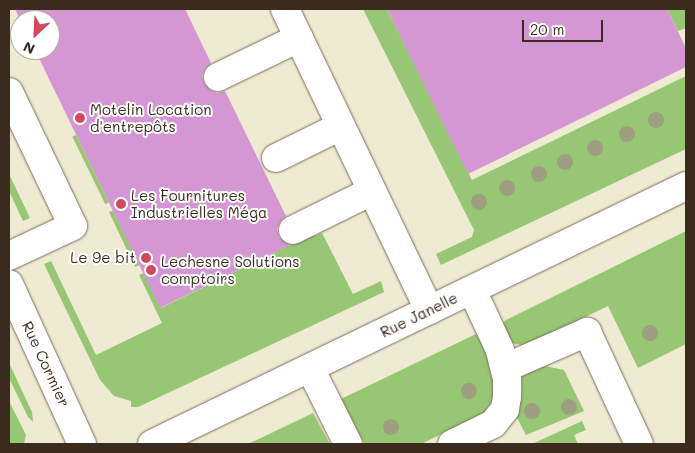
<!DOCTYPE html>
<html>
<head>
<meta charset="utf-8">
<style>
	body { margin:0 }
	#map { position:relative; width:695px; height:453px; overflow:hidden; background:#efead2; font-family:Mali,sans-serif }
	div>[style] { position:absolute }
	.green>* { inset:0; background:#97c675; transform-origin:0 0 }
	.building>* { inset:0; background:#d497d3 }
	.roads { filter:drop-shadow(0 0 1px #7a6d5d) drop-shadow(0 0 1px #7a6d5d) }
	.minor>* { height:28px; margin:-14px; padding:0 14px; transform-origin:14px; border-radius:14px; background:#fff }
	.major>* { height:28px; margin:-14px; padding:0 14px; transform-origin:14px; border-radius:14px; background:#fff }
	.trees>* { width:16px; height:16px; margin:-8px; border-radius:50%; background:#9e9f80 }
	.dots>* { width:14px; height:14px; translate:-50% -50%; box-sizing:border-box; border:2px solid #fff; border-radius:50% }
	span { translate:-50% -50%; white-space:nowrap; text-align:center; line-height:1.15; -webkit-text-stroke:4px #fff; paint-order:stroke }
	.poi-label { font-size:15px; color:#3b2a1e }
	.left { translate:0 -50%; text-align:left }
	.right { translate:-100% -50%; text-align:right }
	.street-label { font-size:15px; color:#3b2a1e }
	.frame { position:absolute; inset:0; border:10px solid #3b2a1e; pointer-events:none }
	.north { position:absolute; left:10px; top:10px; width:50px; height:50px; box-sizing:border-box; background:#fff; border:1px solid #b1aaa5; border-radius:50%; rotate:205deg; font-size:14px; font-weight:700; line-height:20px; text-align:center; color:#3b2a1e }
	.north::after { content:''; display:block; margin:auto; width:18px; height:22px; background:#d1495b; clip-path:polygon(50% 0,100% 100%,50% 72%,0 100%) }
	.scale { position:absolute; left:522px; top:20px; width:81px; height:22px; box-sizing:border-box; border:2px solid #3b2a1e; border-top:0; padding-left:6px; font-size:15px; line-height:18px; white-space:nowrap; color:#3b2a1e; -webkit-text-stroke:4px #fff; paint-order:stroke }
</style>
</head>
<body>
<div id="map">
	<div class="green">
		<div style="clip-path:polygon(363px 9px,387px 9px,472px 180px,686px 76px,686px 149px,441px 265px,436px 254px,472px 237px,474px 230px)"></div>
		<div style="clip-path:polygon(667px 9px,686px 9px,686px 28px,678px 31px)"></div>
		<div style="left:76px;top:135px;width:75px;height:4px;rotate:64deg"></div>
		<div style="clip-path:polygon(9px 174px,30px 218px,23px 221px,9px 191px)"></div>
		<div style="clip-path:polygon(113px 211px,140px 265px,135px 267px,109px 212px)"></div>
		<div style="clip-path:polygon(686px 231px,686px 344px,638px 368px,608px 306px,533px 342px,521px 345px,511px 343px,501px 325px,506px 320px)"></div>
		<div style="clip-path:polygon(322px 233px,353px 294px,381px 281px,384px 292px,138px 407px,131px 407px,131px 401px,114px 396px,100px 380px,44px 264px,51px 261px,96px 355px,162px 323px,139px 275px,144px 273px,161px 308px,310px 235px,315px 236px)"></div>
		<div style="clip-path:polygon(476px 334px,485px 345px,496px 388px,492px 402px,484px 413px,421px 444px,365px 444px,350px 422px,341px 399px)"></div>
		<div style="clip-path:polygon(9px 363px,32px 412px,33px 422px,28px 417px,9px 378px)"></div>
		<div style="clip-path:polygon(545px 366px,564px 370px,584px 411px,526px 435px,516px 416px,522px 394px,522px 376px)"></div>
		<div style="clip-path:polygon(9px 401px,26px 435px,24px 444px,9px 444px)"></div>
		<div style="clip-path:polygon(313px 413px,330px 444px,248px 444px)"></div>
		<div style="clip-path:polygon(582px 421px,586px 430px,574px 435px,578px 444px,532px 444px)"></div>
	</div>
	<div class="building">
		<div style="clip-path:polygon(15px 9px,185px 9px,211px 63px,205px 69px,202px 76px,204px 83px,210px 90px,217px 93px,225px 91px,286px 216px,280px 222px,277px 229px,279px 237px,290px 245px,160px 308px,35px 50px,50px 50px,50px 20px,20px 20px)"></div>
		<div style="clip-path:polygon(387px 9px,667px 9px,686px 48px,686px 67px,468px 174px)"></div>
	</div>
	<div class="roads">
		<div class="minor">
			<div style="left:285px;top:9px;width:334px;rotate:64.4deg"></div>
			<div style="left:218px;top:77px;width:90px;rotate:-25.7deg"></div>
			<div style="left:9px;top:92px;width:148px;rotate:64.5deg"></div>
			<div style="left:73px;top:226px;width:71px;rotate:154.9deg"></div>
			<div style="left:276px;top:158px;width:72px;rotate:-26.2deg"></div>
			<div style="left:293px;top:230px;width:88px;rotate:-26.3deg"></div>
			<div style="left:9px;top:284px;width:176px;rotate:65.5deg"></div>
			<div style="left:310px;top:368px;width:85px;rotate:63.4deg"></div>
			<div style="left:505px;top:368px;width:90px;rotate:-23.7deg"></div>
			<div style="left:587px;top:332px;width:123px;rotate:65.1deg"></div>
			<div style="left:452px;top:444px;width:46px;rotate:-26deg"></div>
			<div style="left:493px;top:424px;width:19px;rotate:-51deg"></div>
			<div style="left:505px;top:409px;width:12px;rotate:-81deg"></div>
			<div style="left:507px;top:397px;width:18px;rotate:-90deg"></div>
			<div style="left:507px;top:379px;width:30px;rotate:-104deg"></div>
			<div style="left:500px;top:350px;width:66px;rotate:-115deg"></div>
		</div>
		<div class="major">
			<div style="left:152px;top:444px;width:593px;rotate:-25.79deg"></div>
		</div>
	</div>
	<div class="trees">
		<div style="left:656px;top:120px"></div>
		<div style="left:627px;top:134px"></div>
		<div style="left:595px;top:148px"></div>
		<div style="left:565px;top:162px"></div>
		<div style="left:539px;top:174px"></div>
		<div style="left:507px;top:188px"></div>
		<div style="left:479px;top:202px"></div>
		<div style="left:650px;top:333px"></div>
		<div style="left:469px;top:391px"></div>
		<div style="left:569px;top:407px"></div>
		<div style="left:532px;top:411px"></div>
		<div style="left:391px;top:427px"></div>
	</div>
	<div class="dots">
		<div style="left:80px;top:118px;background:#d1495b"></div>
		<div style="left:121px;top:204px;background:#d1495b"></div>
		<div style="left:146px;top:258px;background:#d1495b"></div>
		<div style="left:151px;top:270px;background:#d1495b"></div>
	</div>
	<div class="poi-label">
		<span class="left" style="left:90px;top:118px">Motelin Location<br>d'entrepôts</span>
		<span class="left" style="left:131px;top:204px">Les Fournitures<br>Industrielles Méga</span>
		<span class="right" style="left:136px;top:258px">Le 9e bit</span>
		<span class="left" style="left:161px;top:270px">Lechesne Solutions<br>comptoirs</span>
	</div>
	<div class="street-label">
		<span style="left:419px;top:315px;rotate:-26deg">Rue Janelle</span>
		<span style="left:46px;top:364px;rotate:65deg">Rue Cormier</span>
	</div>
	<div class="frame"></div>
	<div class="north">N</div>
	<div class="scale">20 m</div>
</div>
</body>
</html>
